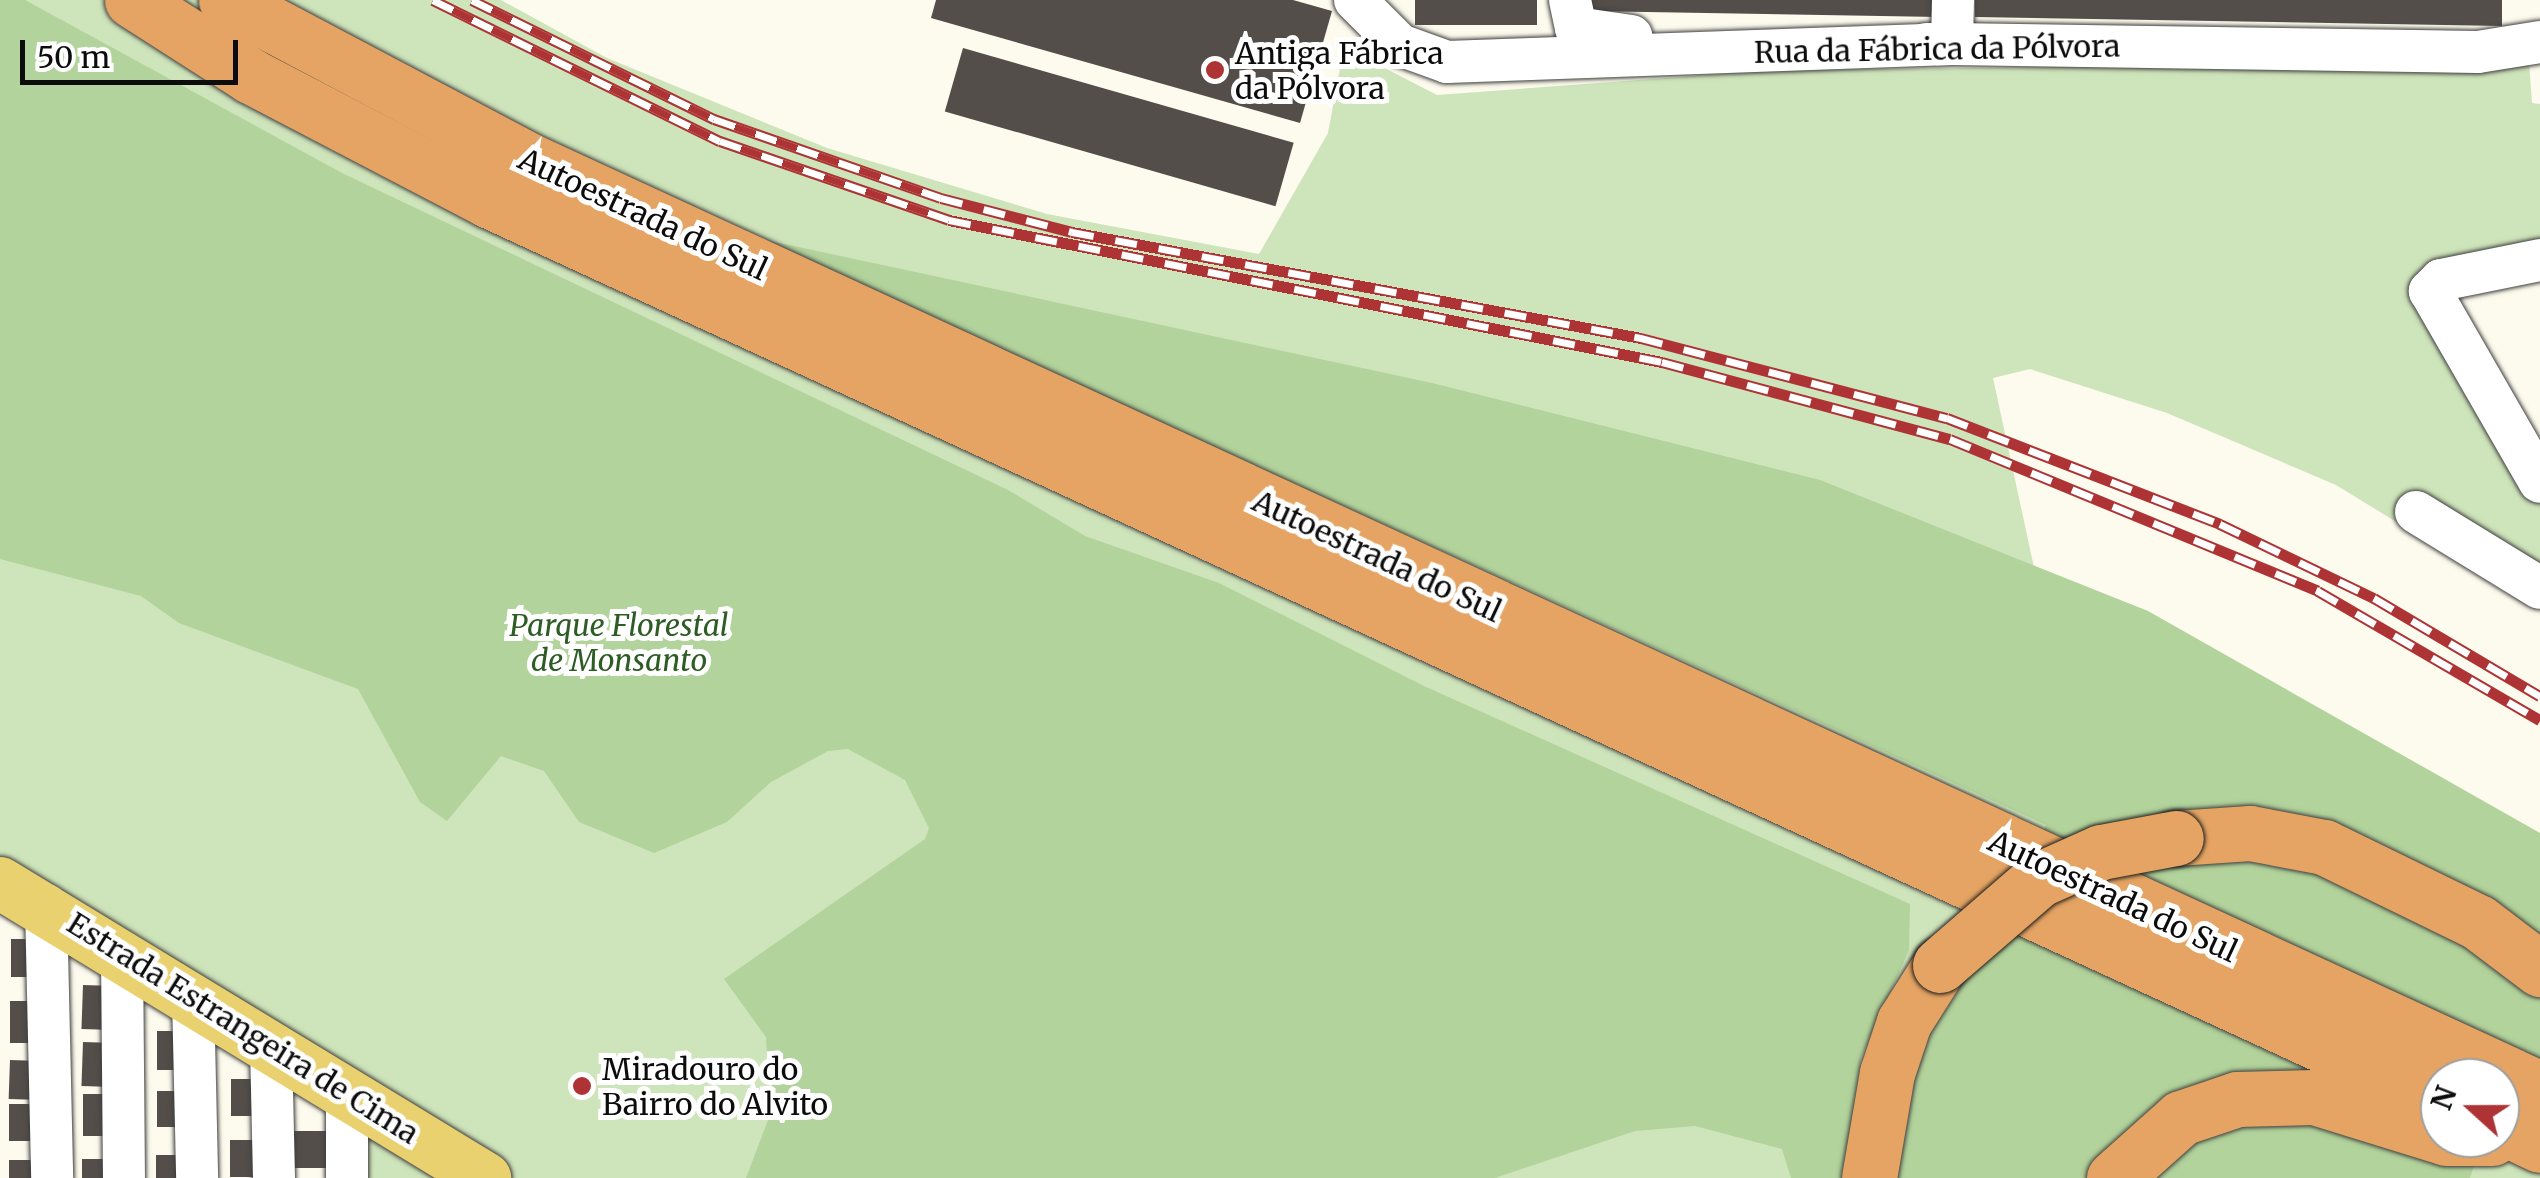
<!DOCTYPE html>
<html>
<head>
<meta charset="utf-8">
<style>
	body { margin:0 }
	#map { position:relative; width:2540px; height:1178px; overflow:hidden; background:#fdfbed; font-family:Merriweather,serif }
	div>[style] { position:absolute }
	.green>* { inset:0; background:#cee4ba }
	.forest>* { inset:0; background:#b2d39b }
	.building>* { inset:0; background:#534e4a; transform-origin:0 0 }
	.roads { filter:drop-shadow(0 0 2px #3f3f3f) drop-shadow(0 0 2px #3f3f3f) }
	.minor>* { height:42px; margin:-21px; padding:0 21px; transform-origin:21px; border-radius:21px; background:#fff }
	.major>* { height:52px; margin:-26px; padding:0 26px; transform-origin:26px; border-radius:26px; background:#ead170 }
	.highway>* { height:55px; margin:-27.5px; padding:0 27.5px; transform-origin:27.5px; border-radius:27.5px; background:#e5a463 }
	.rail>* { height:11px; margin-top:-5.5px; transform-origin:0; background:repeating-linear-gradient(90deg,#fff 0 22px,#ad3334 0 44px); box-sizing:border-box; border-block:2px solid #ad3334 }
	.bridges { filter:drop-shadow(0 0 2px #1d1d1d) drop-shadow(0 0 2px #1d1d1d) }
	.highway-bridge>* { height:55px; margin:-27.5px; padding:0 27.5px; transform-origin:27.5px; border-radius:27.5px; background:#e5a463 }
	.dots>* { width:28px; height:28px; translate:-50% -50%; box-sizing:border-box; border:5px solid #fff; border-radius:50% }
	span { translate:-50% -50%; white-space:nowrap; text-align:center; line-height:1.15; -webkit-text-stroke:10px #fff; paint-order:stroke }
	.street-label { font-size:30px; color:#0c0c0c }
	.poi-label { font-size:30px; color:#0c0c0c }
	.left { translate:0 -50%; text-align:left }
	.park-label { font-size:30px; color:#2d5c24; font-style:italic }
	.north { position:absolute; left:2420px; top:1058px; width:100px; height:100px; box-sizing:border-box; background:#fff; border:2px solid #9e9e9e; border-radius:50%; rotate:291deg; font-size:28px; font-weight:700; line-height:40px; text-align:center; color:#0c0c0c }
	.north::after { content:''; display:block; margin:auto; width:35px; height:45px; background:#ad3334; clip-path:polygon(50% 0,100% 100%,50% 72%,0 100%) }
	.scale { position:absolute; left:20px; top:40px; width:218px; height:45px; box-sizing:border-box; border:5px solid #0c0c0c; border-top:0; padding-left:12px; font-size:30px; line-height:35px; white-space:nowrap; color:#0c0c0c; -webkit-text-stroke:8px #fff; paint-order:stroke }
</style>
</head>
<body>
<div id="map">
	<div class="green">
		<div style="clip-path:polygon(evenodd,0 0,501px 0,607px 58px,827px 148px,1047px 214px,1259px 254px,1328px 133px,1344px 47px,1437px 95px,1774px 70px,2529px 62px,2532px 103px,2540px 104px,2540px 245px,2487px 252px,2411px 282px,2540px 502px,2540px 610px,2336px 485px,2167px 413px,2030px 369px,1993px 378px,2090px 826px,2540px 960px,2540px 1178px,354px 1178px,354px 1112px,0 889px,0 0,2440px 1078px,2500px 1078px,2500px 1138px,2440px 1138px,2440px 1078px)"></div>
	</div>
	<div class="forest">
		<div style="clip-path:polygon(0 0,25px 0,342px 173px,1008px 490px,1085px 536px,1219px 583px,1424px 686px,1910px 904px,1909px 950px,1861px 1058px,1844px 1178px,1791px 1178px,1782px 1149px,1695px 1126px,1635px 1131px,1495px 1178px,746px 1178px,770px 1115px,766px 1037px,724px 979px,925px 839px,929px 828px,905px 780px,848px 749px,828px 751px,771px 782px,727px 822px,654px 853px,579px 822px,544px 771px,501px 756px,447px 821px,420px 802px,358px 689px,179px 623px,141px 596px,0 559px)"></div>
		<div style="clip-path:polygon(752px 237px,1432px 383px,1820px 480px,2148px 611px,2540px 833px,2540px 1066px,2440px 1078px,2483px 1138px,2470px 1178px,1894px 1178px,1903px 1103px,1931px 1029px,1981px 962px,2046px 825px)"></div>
	</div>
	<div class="building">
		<div style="clip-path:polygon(936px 0,1293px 0,1332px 11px,1300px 123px,931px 18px)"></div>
		<div style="left:1415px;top:0;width:122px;height:25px"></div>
		<div style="clip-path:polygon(1588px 0,1939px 0,1939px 17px,1587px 11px)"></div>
		<div style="clip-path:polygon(1975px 0,2502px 0,2502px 26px,1975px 17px)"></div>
		<div style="left:963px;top:48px;width:344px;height:66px;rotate:16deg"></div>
		<div style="left:11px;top:939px;width:32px;height:38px"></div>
		<div style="left:83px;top:985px;width:32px;height:44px;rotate:2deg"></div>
		<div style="left:42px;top:1001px;width:42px;height:32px;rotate:90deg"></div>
		<div style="left:157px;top:1031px;width:31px;height:39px"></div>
		<div style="left:83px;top:1042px;width:32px;height:44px;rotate:2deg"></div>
		<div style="left:10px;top:1060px;width:32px;height:39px;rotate:2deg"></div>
		<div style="left:231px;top:1079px;width:30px;height:37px"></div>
		<div style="left:157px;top:1091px;width:30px;height:36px"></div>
		<div style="left:83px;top:1094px;width:32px;height:42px"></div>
		<div style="left:9px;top:1104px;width:33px;height:37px"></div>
		<div style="left:294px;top:1131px;width:32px;height:37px"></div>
		<div style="left:230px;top:1140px;width:31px;height:37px"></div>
		<div style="left:156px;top:1155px;width:31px;height:23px"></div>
		<div style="left:82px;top:1159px;width:33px;height:19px"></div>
		<div style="left:9px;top:1160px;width:32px;height:18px"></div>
	</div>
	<div class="roads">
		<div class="minor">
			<div style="left:1355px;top:0;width:64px;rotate:45deg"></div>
			<div style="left:1400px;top:45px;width:50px;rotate:19.9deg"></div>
			<div style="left:1447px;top:62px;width:505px;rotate:-2.04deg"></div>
			<div style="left:1952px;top:44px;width:526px;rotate:0.87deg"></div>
			<div style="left:2478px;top:52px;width:63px;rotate:-9.2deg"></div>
			<div style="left:1570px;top:0;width:29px;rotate:78deg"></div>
			<div style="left:1576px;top:28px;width:56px;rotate:8.3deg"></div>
			<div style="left:1926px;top:44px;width:26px"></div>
			<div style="left:1952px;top:44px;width:44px;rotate:-88.7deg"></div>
			<div style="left:2540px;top:260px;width:101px;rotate:168.6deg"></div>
			<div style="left:2441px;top:280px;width:16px;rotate:135deg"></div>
			<div style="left:2430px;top:291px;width:220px;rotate:60.1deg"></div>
			<div style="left:2416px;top:512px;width:145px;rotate:31.5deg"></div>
			<div style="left:46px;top:905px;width:273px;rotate:88.7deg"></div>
			<div style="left:122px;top:952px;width:226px;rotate:89.5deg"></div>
			<div style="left:193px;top:995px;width:183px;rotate:88.7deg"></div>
			<div style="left:271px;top:1046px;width:132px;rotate:88.7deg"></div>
			<div style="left:347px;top:1178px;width:85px;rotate:-90deg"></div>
		</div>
		<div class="major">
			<div style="left:0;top:883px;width:568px;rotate:31.31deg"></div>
		</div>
		<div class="highway">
			<div style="left:132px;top:0;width:141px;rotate:32.6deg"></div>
			<div style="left:251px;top:76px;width:267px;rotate:27.6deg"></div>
			<div style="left:488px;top:200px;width:2149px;rotate:24.73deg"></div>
			<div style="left:226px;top:0;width:342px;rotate:27.9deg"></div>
			<div style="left:528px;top:160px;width:2216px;rotate:24.78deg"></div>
			<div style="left:2176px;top:838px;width:74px;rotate:-3.9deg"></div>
			<div style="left:2250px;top:833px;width:75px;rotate:10.7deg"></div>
			<div style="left:2324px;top:847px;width:171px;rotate:26deg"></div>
			<div style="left:2478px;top:922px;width:78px;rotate:37.2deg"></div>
			<div style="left:2500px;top:1126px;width:44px;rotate:25.4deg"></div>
			<div style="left:2446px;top:1138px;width:46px"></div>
			<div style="left:1869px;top:1178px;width:107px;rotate:-80.3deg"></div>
			<div style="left:1887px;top:1073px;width:54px;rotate:-71.6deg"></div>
			<div style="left:1904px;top:1022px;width:67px;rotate:-57.7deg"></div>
			<div style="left:2114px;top:1178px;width:90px;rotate:-41.8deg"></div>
			<div style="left:2181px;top:1118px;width:59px;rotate:-18.7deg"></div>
			<div style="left:2237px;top:1099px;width:77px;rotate:-1.5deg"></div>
			<div style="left:2314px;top:1097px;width:132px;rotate:17.2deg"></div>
		</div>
	</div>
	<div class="rail">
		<div style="left:433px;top:0;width:320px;rotate:26.2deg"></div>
		<div style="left:720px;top:141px;width:242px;rotate:19deg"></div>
		<div style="left:949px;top:220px;width:727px;rotate:11.26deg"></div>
		<div style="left:1662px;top:362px;width:298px;rotate:15deg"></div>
		<div style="left:1950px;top:439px;width:398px;rotate:22.4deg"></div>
		<div style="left:2318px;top:591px;width:257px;rotate:30.2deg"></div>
		<div style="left:472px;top:0;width:270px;rotate:26.2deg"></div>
		<div style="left:714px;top:119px;width:240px;rotate:19.2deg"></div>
		<div style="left:941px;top:198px;width:135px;rotate:14.5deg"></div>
		<div style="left:1072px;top:232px;width:579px;rotate:10.55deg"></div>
		<div style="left:1641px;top:338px;width:316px;rotate:14.7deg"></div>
		<div style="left:1947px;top:418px;width:293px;rotate:21.2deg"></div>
		<div style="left:2220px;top:524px;width:171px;rotate:25.7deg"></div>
		<div style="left:2374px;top:598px;width:193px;rotate:30.6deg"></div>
	</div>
	<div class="bridges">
		<div class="highway-bridge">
			<div style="left:1940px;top:965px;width:130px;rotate:-40.9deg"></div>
			<div style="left:2038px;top:880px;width:69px;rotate:-24deg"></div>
			<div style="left:2101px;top:852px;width:76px;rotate:-10.6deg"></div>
		</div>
	</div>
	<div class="dots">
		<div style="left:1215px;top:70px;background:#ad3334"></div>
		<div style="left:582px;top:1086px;background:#ad3334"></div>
	</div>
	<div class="street-label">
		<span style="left:1937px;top:49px;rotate:-1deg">Rua da Fábrica da Pólvora</span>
		<span style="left:643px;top:214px;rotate:25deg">Autoestrada do Sul</span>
		<span style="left:1377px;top:556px;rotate:25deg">Autoestrada do Sul</span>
		<span style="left:2113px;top:896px;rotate:25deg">Autoestrada do Sul</span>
		<span style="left:243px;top:1028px;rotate:32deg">Estrada Estrangeira de Cima</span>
	</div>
	<div class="poi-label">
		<span class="left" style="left:1235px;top:70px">Antiga Fábrica<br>da Pólvora</span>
		<span class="left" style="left:602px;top:1086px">Miradouro do<br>Bairro do Alvito</span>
	</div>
	<div class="park-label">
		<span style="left:619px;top:642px">Parque Florestal<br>de Monsanto</span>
	</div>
	<div class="north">N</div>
	<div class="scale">50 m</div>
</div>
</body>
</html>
